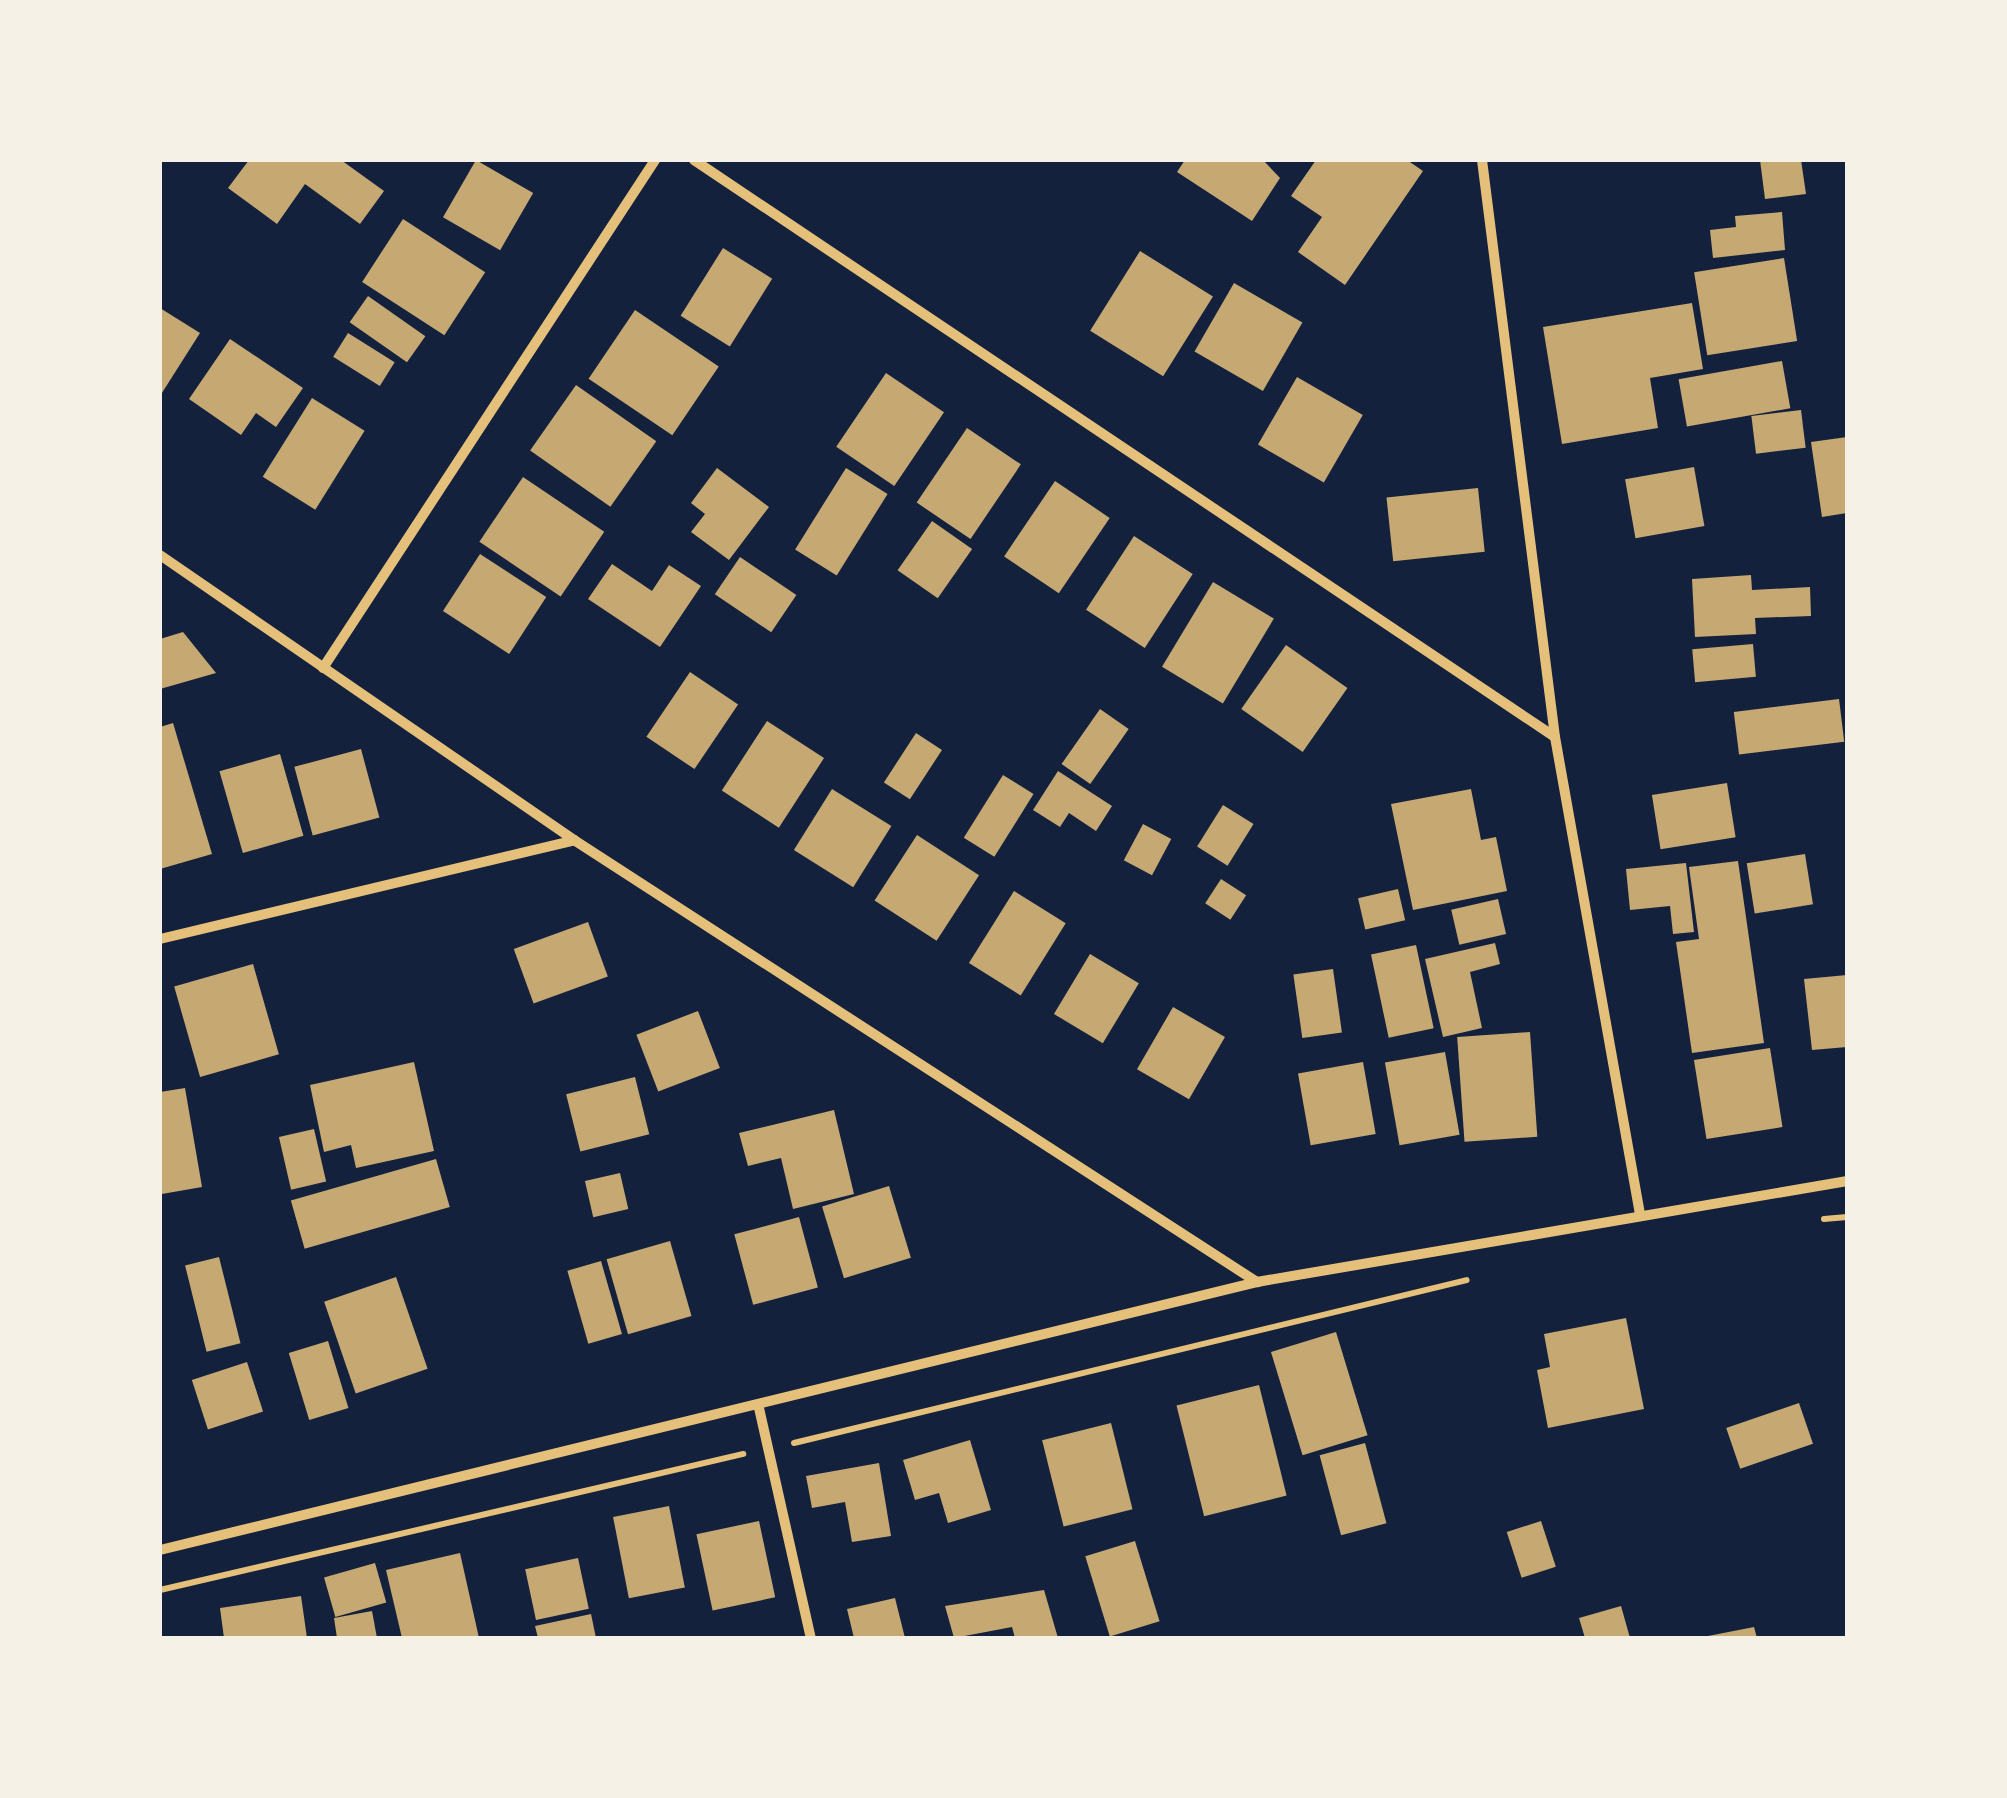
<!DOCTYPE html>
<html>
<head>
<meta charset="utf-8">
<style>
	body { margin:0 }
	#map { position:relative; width:2007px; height:1798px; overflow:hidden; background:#14213d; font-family:"Crimson Pro",serif }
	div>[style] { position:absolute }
	.building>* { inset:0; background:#c6a872; transform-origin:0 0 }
	.path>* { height:6px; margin:-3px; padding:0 3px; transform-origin:3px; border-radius:3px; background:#e5c07b }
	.minor>* { height:10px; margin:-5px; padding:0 5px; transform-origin:5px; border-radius:5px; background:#e5c07b }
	span { translate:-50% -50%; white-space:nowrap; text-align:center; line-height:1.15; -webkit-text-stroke:10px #f6f1e7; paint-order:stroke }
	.frame { position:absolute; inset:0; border:162px solid #f6f1e7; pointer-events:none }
</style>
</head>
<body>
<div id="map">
	<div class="building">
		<div style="clip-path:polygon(249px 160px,341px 160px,384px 191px,360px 224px,305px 184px,277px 224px,228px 188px)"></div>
		<div style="left:476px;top:160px;width:66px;height:66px;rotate:30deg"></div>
		<div style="clip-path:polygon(1185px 160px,1263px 160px,1280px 178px,1252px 221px,1177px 172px)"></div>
		<div style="clip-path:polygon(1316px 160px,1407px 160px,1423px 171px,1345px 285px,1298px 252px,1322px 217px,1291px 196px)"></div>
		<div style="clip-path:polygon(1760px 160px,1801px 160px,1806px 194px,1765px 199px)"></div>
		<div style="clip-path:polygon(1782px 212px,1785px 250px,1713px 258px,1710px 230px,1736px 227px,1735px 216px)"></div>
		<div style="left:403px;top:219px;width:98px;height:75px;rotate:33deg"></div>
		<div style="left:723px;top:248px;width:58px;height:80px;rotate:32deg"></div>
		<div style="left:1140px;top:251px;width:86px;height:94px;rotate:32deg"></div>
		<div style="left:1784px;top:258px;width:84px;height:91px;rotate:81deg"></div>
		<div style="left:1234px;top:283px;width:79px;height:79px;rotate:30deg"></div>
		<div style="left:368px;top:296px;width:70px;height:32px;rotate:35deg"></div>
		<div style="clip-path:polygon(1692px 303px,1703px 369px,1650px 378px,1658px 428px,1562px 444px,1543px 327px)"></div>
		<div style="clip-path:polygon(160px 308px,200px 333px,160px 396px)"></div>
		<div style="left:635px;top:310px;width:101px;height:83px;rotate:34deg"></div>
		<div style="left:348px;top:333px;width:55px;height:28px;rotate:32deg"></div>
		<div style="clip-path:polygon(230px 339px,303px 388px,276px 427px,256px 413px,241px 435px,189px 399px)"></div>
		<div style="left:1782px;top:361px;width:48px;height:105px;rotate:80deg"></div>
		<div style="left:886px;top:373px;width:70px;height:89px;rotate:34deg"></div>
		<div style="left:1297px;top:377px;width:76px;height:78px;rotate:30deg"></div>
		<div style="left:576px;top:385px;width:98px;height:80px;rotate:35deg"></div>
		<div style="left:312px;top:398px;width:62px;height:93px;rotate:32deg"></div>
		<div style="left:1801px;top:410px;width:38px;height:50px;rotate:83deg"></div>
		<div style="left:967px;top:428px;width:65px;height:90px;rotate:34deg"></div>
		<div style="clip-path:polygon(1847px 437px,1847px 513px,1822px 517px,1811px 442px)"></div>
		<div style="left:1694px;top:467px;width:60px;height:70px;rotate:80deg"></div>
		<div style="clip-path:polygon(717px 468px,769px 507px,729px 560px,691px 532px,705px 514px,691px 503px)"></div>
		<div style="left:846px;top:468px;width:49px;height:96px;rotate:32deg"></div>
		<div style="left:523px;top:477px;width:98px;height:78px;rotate:34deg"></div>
		<div style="left:1055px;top:481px;width:66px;height:91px;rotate:34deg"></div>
		<div style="left:1478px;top:488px;width:64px;height:92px;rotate:84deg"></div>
		<div style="left:932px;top:521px;width:49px;height:60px;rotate:35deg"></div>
		<div style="left:1134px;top:536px;width:70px;height:88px;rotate:33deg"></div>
		<div style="left:480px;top:554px;width:79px;height:68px;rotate:33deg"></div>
		<div style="left:740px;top:557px;width:68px;height:45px;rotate:34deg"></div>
		<div style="clip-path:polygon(612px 564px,652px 591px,669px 565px,701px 586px,660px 647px,588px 599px)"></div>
		<div style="clip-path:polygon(1751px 575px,1752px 590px,1810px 587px,1811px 616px,1755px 618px,1756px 634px,1695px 637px,1692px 579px)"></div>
		<div style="left:1213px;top:582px;width:71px;height:99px;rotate:31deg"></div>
		<div style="clip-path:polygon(183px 632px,216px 673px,160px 689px,160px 639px)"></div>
		<div style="left:1753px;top:644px;width:33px;height:61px;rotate:85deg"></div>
		<div style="left:1286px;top:645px;width:75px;height:78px;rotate:35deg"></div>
		<div style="left:690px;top:672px;width:58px;height:78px;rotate:34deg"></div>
		<div style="left:1839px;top:699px;width:43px;height:106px;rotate:83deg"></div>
		<div style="left:1100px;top:709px;width:35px;height:67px;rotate:35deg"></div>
		<div style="left:767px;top:721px;width:68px;height:83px;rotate:33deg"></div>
		<div style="clip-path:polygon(173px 723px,212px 854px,160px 869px,160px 727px)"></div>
		<div style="left:916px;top:733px;width:31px;height:59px;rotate:33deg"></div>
		<div style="left:361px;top:749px;width:71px;height:69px;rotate:75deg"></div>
		<div style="left:280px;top:754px;width:85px;height:63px;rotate:74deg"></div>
		<div style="clip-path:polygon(1058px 771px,1112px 806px,1096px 831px,1069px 813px,1060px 827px,1033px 810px)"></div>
		<div style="left:1003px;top:775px;width:36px;height:74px;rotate:32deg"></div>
		<div style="left:1727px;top:783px;width:55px;height:76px;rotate:81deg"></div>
		<div style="left:832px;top:789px;width:70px;height:72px;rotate:32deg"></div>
		<div style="clip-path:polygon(1471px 789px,1481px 840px,1496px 837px,1507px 891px,1413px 910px,1391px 804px)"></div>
		<div style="left:1223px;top:805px;width:36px;height:49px;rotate:32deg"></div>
		<div style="left:1143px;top:824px;width:32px;height:41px;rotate:28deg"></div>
		<div style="left:917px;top:835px;width:74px;height:78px;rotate:33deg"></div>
		<div style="left:1805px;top:854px;width:51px;height:59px;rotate:81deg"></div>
		<div style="clip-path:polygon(1738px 861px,1764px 1043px,1692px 1053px,1676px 942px,1699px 939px,1689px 867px)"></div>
		<div style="clip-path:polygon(1686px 863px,1694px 932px,1673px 934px,1670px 906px,1630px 910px,1626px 869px)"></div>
		<div style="left:1221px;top:879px;width:30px;height:29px;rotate:33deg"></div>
		<div style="left:1398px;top:889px;width:32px;height:41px;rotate:77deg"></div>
		<div style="left:1014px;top:891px;width:61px;height:85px;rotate:32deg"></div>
		<div style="left:1498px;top:899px;width:36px;height:48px;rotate:77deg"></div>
		<div style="left:588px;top:922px;width:58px;height:79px;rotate:70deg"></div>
		<div style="clip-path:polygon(1495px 943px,1500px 964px,1470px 972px,1482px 1028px,1443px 1037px,1425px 959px)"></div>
		<div style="left:1416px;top:945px;width:85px;height:46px;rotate:78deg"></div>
		<div style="left:1090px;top:954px;width:57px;height:70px;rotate:31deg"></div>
		<div style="left:253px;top:964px;width:94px;height:82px;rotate:74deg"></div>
		<div style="left:1333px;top:969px;width:64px;height:40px;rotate:82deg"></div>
		<div style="clip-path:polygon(1847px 975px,1847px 1047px,1812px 1050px,1804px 979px)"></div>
		<div style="left:1173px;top:1007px;width:60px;height:72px;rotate:30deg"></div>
		<div style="left:698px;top:1011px;width:61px;height:66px;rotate:69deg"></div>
		<div style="left:1530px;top:1032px;width:105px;height:73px;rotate:86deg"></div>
		<div style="left:1770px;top:1048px;width:80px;height:77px;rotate:81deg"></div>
		<div style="left:1445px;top:1052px;width:84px;height:61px;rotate:80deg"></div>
		<div style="clip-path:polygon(414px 1062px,434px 1151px,356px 1168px,351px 1145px,324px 1152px,310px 1085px)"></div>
		<div style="left:1363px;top:1062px;width:73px;height:66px;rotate:80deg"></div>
		<div style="left:635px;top:1077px;width:59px;height:71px;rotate:76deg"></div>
		<div style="clip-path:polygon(185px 1088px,202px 1187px,162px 1194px,160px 1092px)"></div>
		<div style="clip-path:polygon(834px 1110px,854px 1194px,793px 1209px,781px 1158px,748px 1166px,739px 1133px)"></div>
		<div style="left:314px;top:1129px;width:54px;height:36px;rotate:77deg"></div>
		<div style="left:436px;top:1159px;width:50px;height:151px;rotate:74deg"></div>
		<div style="left:620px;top:1173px;width:37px;height:36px;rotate:77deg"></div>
		<div style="left:889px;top:1186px;width:75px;height:70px;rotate:73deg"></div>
		<div style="left:799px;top:1217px;width:73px;height:67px;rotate:75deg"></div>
		<div style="left:670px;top:1241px;width:78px;height:66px;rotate:74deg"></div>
		<div style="left:219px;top:1257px;width:89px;height:35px;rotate:76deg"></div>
		<div style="left:601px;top:1261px;width:76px;height:35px;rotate:74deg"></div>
		<div style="left:396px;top:1277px;width:97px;height:76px;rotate:71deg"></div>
		<div style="clip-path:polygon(1626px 1318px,1644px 1409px,1548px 1428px,1537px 1370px,1550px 1367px,1544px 1334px)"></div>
		<div style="left:1336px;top:1332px;width:108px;height:68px;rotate:73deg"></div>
		<div style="left:328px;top:1341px;width:70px;height:41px;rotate:73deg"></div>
		<div style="left:247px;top:1362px;width:52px;height:58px;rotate:72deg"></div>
		<div style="left:1259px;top:1385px;width:114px;height:85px;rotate:76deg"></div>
		<div style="left:1799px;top:1403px;width:43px;height:77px;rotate:71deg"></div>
		<div style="left:1111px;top:1423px;width:89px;height:71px;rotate:76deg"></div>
		<div style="clip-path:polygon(970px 1440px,991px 1510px,948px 1523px,939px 1493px,915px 1500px,903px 1460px)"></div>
		<div style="left:1365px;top:1443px;width:83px;height:47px;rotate:75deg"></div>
		<div style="clip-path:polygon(879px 1463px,891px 1536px,852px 1542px,845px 1502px,812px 1508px,806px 1476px)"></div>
		<div style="left:669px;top:1506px;width:83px;height:57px;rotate:79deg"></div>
		<div style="left:759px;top:1521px;width:78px;height:64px;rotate:78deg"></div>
		<div style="left:1541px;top:1521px;width:48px;height:36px;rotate:72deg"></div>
		<div style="left:1135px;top:1541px;width:84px;height:52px;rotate:73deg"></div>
		<div style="clip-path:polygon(460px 1553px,479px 1638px,402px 1638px,386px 1570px)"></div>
		<div style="left:578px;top:1558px;width:52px;height:54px;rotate:78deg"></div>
		<div style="left:375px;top:1563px;width:41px;height:53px;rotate:74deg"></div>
		<div style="clip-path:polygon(1044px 1590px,1058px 1638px,1015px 1638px,1012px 1627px,954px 1638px,945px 1606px)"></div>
		<div style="clip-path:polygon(301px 1596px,307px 1638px,224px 1638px,220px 1608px)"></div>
		<div style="clip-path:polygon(895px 1598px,905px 1638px,854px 1638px,847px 1609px)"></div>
		<div style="clip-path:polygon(1621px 1606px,1630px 1638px,1585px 1638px,1579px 1618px)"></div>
		<div style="clip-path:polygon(372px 1611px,377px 1638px,337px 1638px,334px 1618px)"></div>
		<div style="clip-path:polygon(591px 1614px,596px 1638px,538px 1638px,535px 1626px)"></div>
		<div style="clip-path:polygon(1754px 1627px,1757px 1638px,1708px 1638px,1708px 1636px)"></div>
	</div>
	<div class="path">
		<div style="left:1824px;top:1219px;width:23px;rotate:-5deg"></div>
		<div style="left:794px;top:1443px;width:692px;rotate:-13.61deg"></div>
		<div style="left:160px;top:1590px;width:599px;rotate:-13.13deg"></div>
	</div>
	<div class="minor">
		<div style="left:694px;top:160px;width:1036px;rotate:33.83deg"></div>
		<div style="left:1482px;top:160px;width:582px;rotate:82.79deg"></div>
		<div style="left:1555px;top:737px;width:484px;rotate:79.9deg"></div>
		<div style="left:160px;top:555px;width:503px;rotate:34.54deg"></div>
		<div style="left:574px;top:840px;width:814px;rotate:32.91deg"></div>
		<div style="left:323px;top:668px;width:607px;rotate:-56.83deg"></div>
		<div style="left:160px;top:939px;width:426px;rotate:-13.4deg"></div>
		<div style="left:759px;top:1408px;width:236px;rotate:77.3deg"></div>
		<div style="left:160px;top:1550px;width:1129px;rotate:-13.73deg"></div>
		<div style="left:1257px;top:1282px;width:599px;rotate:-9.71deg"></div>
	</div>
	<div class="frame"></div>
</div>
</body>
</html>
